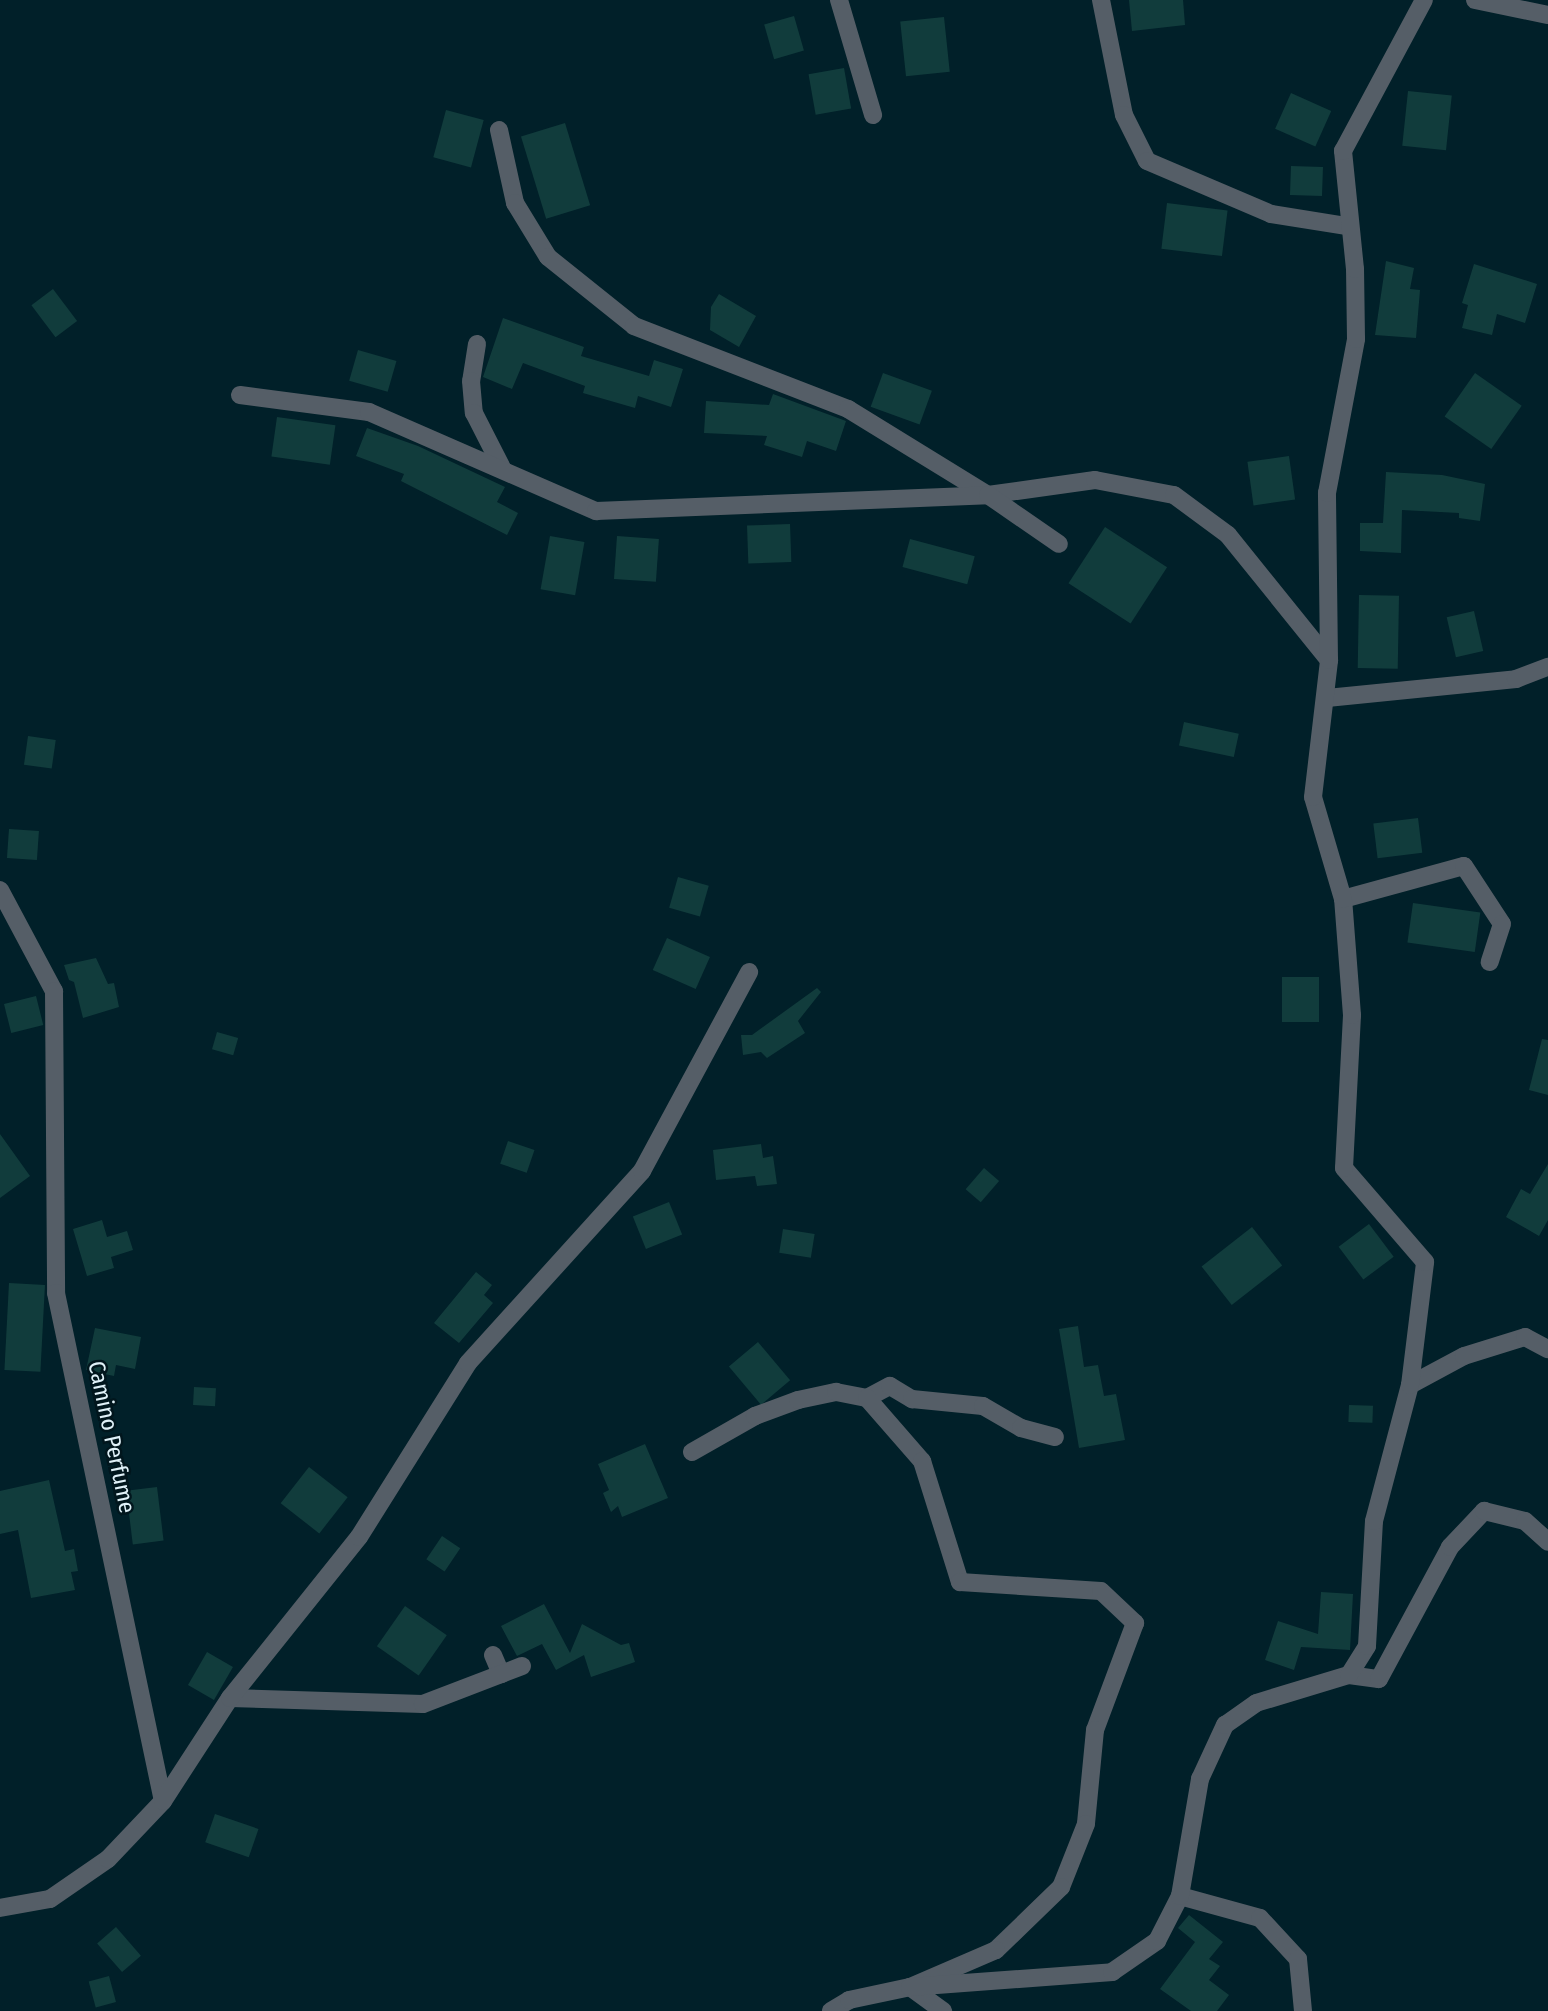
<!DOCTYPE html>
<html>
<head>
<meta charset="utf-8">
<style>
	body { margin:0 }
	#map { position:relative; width:1548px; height:2011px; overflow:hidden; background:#012029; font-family:"Fira Sans Condensed",sans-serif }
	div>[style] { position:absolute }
	.building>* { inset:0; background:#113c3c; transform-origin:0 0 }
	.minor>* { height:18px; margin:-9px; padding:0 9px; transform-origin:9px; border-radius:9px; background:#555e67 }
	span { translate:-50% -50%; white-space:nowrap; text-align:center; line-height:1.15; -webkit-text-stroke:5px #01161d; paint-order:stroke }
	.street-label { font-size:23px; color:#e0f1f8 }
</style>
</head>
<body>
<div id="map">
	<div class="building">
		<div style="clip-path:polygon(1129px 0,1183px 0,1185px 25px,1132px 31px)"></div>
		<div style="left:794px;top:16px;width:36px;height:31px;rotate:74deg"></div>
		<div style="left:944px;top:17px;width:55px;height:44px;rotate:84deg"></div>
		<div style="left:844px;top:68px;width:41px;height:36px;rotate:80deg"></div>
		<div style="left:1408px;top:91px;width:44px;height:55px;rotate:6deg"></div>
		<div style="left:1291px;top:93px;width:44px;height:39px;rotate:24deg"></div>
		<div style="left:446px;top:110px;width:39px;height:49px;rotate:15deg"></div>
		<div style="left:565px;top:123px;width:86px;height:46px;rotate:73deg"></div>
		<div style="left:1291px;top:166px;width:32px;height:29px;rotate:2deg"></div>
		<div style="left:1167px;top:203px;width:61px;height:46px;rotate:7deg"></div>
		<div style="clip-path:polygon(1386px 261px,1414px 268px,1410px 289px,1420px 290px,1416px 338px,1375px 335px)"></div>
		<div style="clip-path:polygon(1474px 264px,1537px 284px,1525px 323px,1497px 314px,1492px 335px,1462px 328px,1468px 305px,1462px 303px)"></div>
		<div style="left:53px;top:289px;width:40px;height:27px;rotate:53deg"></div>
		<div style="clip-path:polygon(719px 294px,756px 316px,739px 347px,710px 330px,711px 307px)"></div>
		<div style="clip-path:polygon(503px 318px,584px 347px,581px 356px,649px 376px,654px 360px,683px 369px,671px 407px,638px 396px,635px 408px,583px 393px,585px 386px,523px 363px,512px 389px,483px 377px)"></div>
		<div style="left:358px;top:350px;width:40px;height:32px;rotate:16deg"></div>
		<div style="left:883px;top:373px;width:52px;height:36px;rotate:20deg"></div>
		<div style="left:1475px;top:373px;width:57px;height:53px;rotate:35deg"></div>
		<div style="clip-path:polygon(773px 394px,846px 421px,836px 451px,807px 441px,802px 457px,764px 445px,767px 436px,704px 433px,706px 401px,769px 405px)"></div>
		<div style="left:277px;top:417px;width:59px;height:40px;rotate:8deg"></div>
		<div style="clip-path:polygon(367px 428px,418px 446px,505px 487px,497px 502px,518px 513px,507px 535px,401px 481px,404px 474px,356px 456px)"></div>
		<div style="left:1289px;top:456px;width:44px;height:42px;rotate:82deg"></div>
		<div style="clip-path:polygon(1386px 472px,1442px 475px,1485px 484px,1480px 521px,1459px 518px,1459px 513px,1402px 510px,1401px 553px,1360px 551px,1360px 523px,1383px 523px)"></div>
		<div style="left:790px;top:524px;width:38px;height:43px;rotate:88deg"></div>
		<div style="left:1105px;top:527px;width:74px;height:67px;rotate:33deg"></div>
		<div style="left:550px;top:536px;width:35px;height:54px;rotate:10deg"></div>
		<div style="left:617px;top:536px;width:42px;height:43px;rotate:4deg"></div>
		<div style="left:910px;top:539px;width:67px;height:29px;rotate:15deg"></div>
		<div style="left:1359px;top:595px;width:40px;height:73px;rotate:1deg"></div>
		<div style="left:1474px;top:611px;width:41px;height:28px;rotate:77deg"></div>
		<div style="left:1184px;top:722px;width:56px;height:24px;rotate:12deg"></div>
		<div style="left:28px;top:736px;width:28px;height:29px;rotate:8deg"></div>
		<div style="left:1418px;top:818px;width:35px;height:45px;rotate:83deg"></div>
		<div style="left:9px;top:829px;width:30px;height:29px;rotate:4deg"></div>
		<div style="left:678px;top:877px;width:32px;height:32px;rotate:16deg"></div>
		<div style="left:1413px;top:903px;width:68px;height:40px;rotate:8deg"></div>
		<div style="left:667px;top:938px;width:47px;height:35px;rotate:24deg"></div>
		<div style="clip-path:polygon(96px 958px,108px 984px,114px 983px,119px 1007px,83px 1018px,74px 982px,69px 980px,64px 965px)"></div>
		<div style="left:1282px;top:977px;width:37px;height:45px"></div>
		<div style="clip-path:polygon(817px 988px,821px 992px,798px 1021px,805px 1033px,767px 1058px,761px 1052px,743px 1055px,741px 1035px,752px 1035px)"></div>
		<div style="left:36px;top:996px;width:30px;height:33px;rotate:76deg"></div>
		<div style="left:217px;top:1032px;width:22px;height:18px;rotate:16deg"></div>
		<div style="clip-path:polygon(1542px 1039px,1548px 1040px,1548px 1095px,1529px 1090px)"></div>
		<div style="clip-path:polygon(0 1134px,30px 1176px,0 1198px)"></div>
		<div style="left:508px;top:1141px;width:28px;height:24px;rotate:19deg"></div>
		<div style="clip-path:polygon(761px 1144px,763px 1158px,773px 1156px,777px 1184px,757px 1186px,755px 1176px,716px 1180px,713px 1150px)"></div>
		<div style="clip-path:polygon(1548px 1164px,1548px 1220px,1539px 1236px,1506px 1217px,1521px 1189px,1530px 1194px)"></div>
		<div style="left:984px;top:1168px;width:20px;height:28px;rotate:41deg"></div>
		<div style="left:669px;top:1202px;width:35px;height:39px;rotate:68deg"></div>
		<div style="clip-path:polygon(102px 1220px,107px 1237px,127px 1231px,133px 1250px,111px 1257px,114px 1268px,87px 1276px,73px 1229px)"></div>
		<div style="left:1369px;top:1224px;width:41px;height:38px;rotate:53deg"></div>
		<div style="left:1252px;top:1227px;width:49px;height:64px;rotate:52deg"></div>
		<div style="left:783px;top:1229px;width:32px;height:24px;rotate:9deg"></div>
		<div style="clip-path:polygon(476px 1272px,492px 1285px,484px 1295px,493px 1303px,459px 1343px,434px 1323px)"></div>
		<div style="left:9px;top:1283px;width:36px;height:87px;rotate:3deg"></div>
		<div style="clip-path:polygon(1078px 1326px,1084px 1367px,1098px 1365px,1104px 1396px,1116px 1394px,1125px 1440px,1079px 1448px,1059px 1329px)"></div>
		<div style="clip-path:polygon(95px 1328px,141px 1337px,135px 1369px,116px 1365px,114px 1376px,86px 1370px)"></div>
		<div style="left:758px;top:1342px;width:50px;height:38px;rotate:50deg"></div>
		<div style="left:194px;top:1387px;width:22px;height:18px;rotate:3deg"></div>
		<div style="left:1349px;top:1405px;width:24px;height:17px;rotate:2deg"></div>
		<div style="clip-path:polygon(645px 1444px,668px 1498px,622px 1517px,618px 1506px,611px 1512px,603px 1493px,609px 1490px,598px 1464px)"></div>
		<div style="left:309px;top:1467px;width:49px;height:46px;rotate:38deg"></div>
		<div style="clip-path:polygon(49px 1480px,65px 1551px,74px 1549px,78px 1571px,71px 1572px,75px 1590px,31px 1598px,18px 1530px,0 1534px,0 1491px)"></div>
		<div style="left:157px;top:1487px;width:54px;height:31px;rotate:83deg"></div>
		<div style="left:442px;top:1536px;width:22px;height:28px;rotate:34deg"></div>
		<div style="clip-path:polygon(1321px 1592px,1353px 1594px,1350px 1650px,1301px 1647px,1294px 1670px,1265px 1660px,1278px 1621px,1318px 1634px)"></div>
		<div style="clip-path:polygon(544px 1604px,570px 1653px,582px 1624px,621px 1645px,629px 1643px,635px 1662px,591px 1677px,584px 1655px,556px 1670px,542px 1644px,517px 1656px,501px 1626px)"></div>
		<div style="left:405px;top:1606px;width:51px;height:49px;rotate:35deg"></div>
		<div style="left:207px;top:1652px;width:30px;height:38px;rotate:30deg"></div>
		<div style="left:215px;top:1814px;width:46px;height:30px;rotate:19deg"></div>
		<div style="clip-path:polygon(1189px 1915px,1223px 1942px,1209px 1959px,1220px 1966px,1209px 1980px,1229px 1995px,1217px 2011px,1191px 2011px,1160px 1989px,1195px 1942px,1178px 1928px)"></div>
		<div style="left:116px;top:1927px;width:38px;height:25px;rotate:49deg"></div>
		<div style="left:109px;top:1976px;width:27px;height:21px;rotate:75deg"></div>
	</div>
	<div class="minor">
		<div style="left:839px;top:0;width:120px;rotate:73.5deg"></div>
		<div style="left:1101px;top:0;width:117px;rotate:78.7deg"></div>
		<div style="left:1124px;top:115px;width:51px;rotate:63.4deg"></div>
		<div style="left:1147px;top:161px;width:135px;rotate:23.1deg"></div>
		<div style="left:1271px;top:214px;width:77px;rotate:9deg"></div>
		<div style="left:1475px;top:0;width:75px;rotate:11.6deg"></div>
		<div style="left:499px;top:130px;width:75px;rotate:77.6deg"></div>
		<div style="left:515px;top:203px;width:63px;rotate:58.6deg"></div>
		<div style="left:548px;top:257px;width:110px;rotate:38.7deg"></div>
		<div style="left:634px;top:326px;width:230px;rotate:21.2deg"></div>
		<div style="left:848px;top:409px;width:164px;rotate:31.6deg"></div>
		<div style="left:988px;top:495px;width:108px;rotate:-8deg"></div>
		<div style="left:1095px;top:480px;width:80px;rotate:10.8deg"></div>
		<div style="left:1174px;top:495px;width:67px;rotate:36.5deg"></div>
		<div style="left:1228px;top:535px;width:161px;rotate:51.1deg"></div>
		<div style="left:477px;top:344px;width:37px;rotate:99deg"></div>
		<div style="left:471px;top:381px;width:32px;rotate:85deg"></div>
		<div style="left:474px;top:413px;width:64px;rotate:63deg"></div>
		<div style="left:240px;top:395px;width:130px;rotate:7.5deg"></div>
		<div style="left:369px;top:412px;width:248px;rotate:23.6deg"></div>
		<div style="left:596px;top:511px;width:392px;rotate:-2.3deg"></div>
		<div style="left:988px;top:495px;width:86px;rotate:34.6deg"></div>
		<div style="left:1327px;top:698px;width:190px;rotate:-5.7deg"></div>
		<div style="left:1516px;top:679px;width:34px;rotate:-21deg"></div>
		<div style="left:0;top:890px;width:115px;rotate:61.9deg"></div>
		<div style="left:54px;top:991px;width:302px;rotate:89.6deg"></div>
		<div style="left:56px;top:1293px;width:519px;rotate:78.11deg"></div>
		<div style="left:1343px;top:899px;width:125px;rotate:-15.3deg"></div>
		<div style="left:1464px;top:866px;width:69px;rotate:56.8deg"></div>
		<div style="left:1502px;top:924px;width:40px;rotate:108deg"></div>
		<div style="left:1410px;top:1385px;width:61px;rotate:-28.2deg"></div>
		<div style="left:1464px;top:1356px;width:64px;rotate:-17.3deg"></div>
		<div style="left:1525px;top:1337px;width:26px;rotate:28deg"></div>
		<div style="left:867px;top:1398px;width:26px;rotate:-28deg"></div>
		<div style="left:890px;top:1386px;width:26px;rotate:31deg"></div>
		<div style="left:912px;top:1399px;width:71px;rotate:5.6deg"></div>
		<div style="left:983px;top:1406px;width:44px;rotate:30.1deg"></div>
		<div style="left:1021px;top:1428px;width:35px;rotate:15deg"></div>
		<div style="left:692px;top:1452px;width:73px;rotate:-29.7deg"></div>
		<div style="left:755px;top:1416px;width:46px;rotate:-20.4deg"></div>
		<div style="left:798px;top:1400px;width:39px;rotate:-12deg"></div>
		<div style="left:836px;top:1392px;width:32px;rotate:11deg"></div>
		<div style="left:867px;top:1398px;width:84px;rotate:48.9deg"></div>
		<div style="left:922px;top:1461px;width:127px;rotate:72.6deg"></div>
		<div style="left:960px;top:1582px;width:141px;rotate:3.7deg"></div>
		<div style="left:1101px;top:1591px;width:47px;rotate:43.3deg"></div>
		<div style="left:1135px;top:1623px;width:114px;rotate:110.5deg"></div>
		<div style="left:1095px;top:1730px;width:94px;rotate:95.5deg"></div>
		<div style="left:1086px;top:1824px;width:68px;rotate:111.6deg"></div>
		<div style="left:1061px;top:1887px;width:91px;rotate:135.9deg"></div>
		<div style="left:996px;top:1950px;width:94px;rotate:156.7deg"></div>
		<div style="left:910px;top:1987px;width:41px;rotate:36deg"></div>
		<div style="left:493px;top:1655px;width:21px;rotate:67deg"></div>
		<div style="left:1349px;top:1675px;width:30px;rotate:8deg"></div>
		<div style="left:1379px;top:1679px;width:150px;rotate:-61.7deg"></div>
		<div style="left:1450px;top:1547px;width:50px;rotate:-46.6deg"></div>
		<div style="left:1484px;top:1511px;width:42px;rotate:13.7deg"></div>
		<div style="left:1525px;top:1521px;width:31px;rotate:42deg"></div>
		<div style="left:230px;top:1698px;width:193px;rotate:1.8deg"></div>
		<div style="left:423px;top:1704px;width:106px;rotate:-21deg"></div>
		<div style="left:1180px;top:1896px;width:83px;rotate:15.4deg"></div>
		<div style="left:1260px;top:1918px;width:56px;rotate:47.2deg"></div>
		<div style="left:1298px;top:1959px;width:52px;rotate:84.5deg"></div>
		<div style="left:0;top:1908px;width:51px;rotate:-10.2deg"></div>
		<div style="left:50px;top:1899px;width:70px;rotate:-34.6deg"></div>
		<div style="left:108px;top:1859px;width:80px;rotate:-46.5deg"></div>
		<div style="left:163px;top:1801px;width:123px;rotate:-57deg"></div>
		<div style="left:230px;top:1698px;width:206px;rotate:-51.3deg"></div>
		<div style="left:359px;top:1537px;width:205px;rotate:-57.9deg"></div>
		<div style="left:468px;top:1363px;width:259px;rotate:-47.8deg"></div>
		<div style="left:642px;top:1171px;width:226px;rotate:-61.7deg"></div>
		<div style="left:831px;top:2011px;width:21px;rotate:-31deg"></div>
		<div style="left:849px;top:2000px;width:62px;rotate:-12deg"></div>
		<div style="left:910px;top:1987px;width:203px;rotate:-4.2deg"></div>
		<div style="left:1112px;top:1972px;width:55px;rotate:-34.6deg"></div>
		<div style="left:1157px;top:1941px;width:51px;rotate:-62.9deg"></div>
		<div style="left:1180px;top:1896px;width:119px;rotate:-80.3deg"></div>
		<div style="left:1200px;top:1779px;width:60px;rotate:-65.2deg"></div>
		<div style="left:1225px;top:1725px;width:38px;rotate:-35deg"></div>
		<div style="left:1256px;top:1703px;width:97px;rotate:-16.8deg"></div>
		<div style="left:1349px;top:1675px;width:34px;rotate:-58deg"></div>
		<div style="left:1367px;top:1646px;width:125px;rotate:-86.8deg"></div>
		<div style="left:1374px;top:1521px;width:141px;rotate:-75.2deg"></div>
		<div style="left:1410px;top:1385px;width:124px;rotate:-83deg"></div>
		<div style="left:1425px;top:1262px;width:124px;rotate:-130.8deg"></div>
		<div style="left:1344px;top:1168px;width:153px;rotate:-87deg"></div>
		<div style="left:1352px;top:1015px;width:116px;rotate:-94.4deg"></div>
		<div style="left:1343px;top:899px;width:106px;rotate:-106.4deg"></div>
		<div style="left:1313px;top:797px;width:138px;rotate:-83.3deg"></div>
		<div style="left:1329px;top:660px;width:167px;rotate:-90.7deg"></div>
		<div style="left:1327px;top:493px;width:157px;rotate:-79.3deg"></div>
		<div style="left:1356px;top:339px;width:70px;rotate:-90.8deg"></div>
		<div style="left:1355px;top:269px;width:119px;rotate:-95.8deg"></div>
		<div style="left:1343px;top:151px;width:171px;rotate:-61.8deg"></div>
	</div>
	<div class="street-label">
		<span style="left:112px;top:1437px;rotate:78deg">Camino Perfume</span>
	</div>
</div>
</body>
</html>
